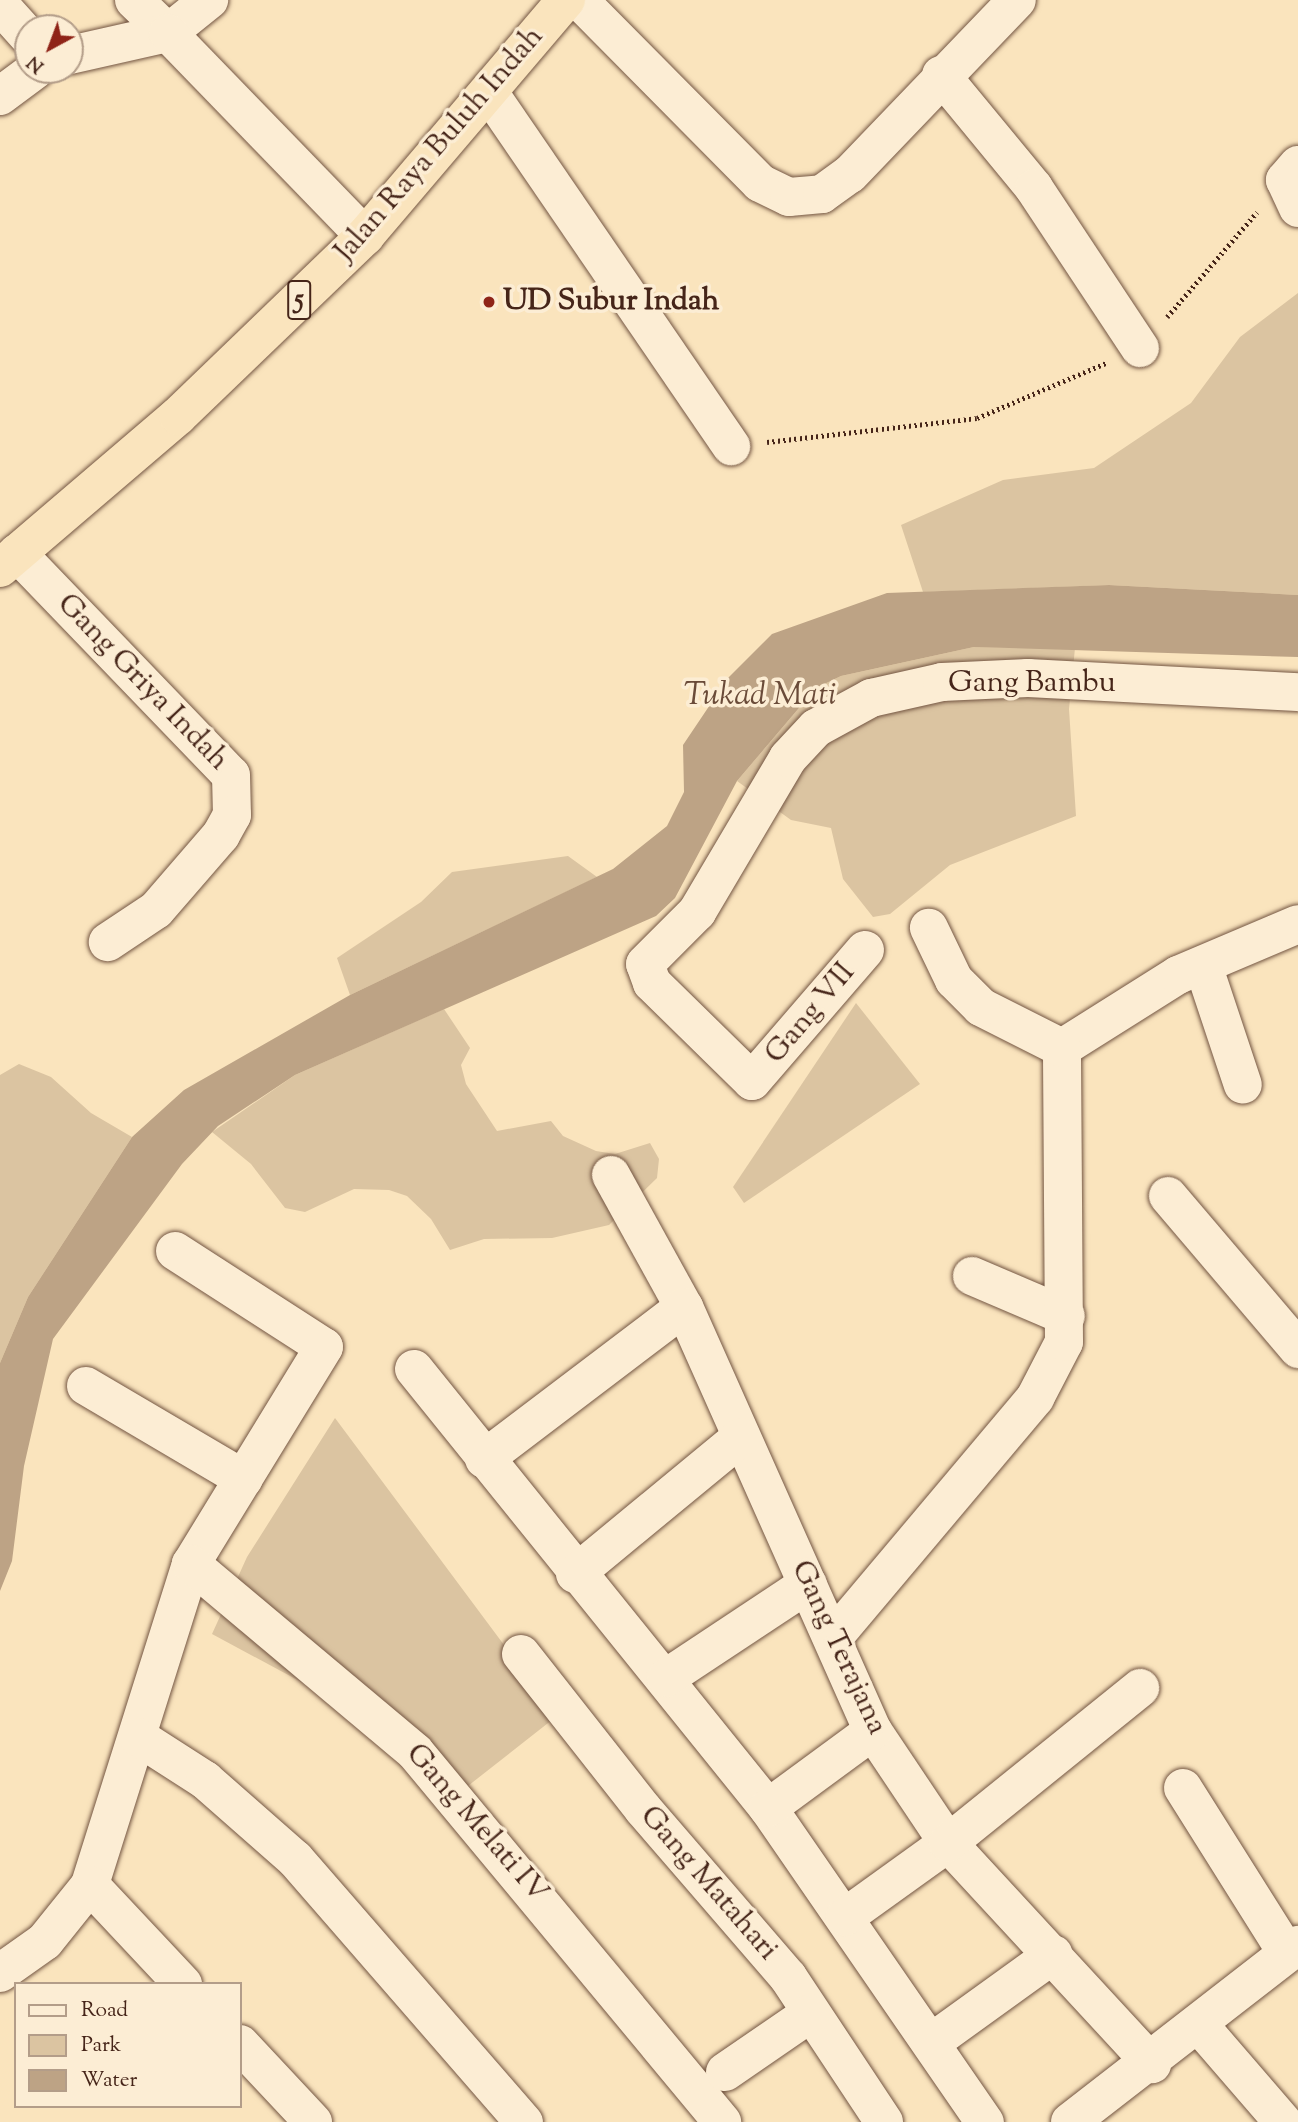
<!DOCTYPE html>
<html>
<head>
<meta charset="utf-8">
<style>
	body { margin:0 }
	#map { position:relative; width:1298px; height:2122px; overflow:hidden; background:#fae4bd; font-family:"Sorts Mill Goudy",serif }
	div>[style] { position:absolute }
	.green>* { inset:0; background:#dbc4a1 }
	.water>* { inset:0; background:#bda385 }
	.path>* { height:4.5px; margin-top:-2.25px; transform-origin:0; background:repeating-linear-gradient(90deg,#462519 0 2px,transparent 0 5.5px) }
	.roads { filter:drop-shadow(0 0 2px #735542) drop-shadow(0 0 2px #735542) }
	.minor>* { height:38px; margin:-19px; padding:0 19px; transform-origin:19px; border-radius:19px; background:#fcedd4 }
	.highway>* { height:38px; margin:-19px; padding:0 19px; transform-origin:19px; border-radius:19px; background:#fae4bd }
	.dots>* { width:19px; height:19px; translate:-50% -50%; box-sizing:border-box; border:4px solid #fcedd4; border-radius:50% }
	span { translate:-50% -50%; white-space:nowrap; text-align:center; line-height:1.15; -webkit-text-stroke:7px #fcedd4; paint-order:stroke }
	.shield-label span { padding:2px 5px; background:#fcedd4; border:2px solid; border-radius:5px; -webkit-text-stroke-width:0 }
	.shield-label { font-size:28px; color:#462519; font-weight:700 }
	.street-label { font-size:30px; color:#462519 }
	.poi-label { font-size:30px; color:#462519; font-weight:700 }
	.left { translate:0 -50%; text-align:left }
	.water-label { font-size:32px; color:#6a4b39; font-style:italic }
	.legend { position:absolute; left:14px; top:1982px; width:228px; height:126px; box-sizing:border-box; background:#fcedd4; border:2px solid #b39d89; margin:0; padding:9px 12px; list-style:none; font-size:21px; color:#462519 }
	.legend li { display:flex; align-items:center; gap:14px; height:35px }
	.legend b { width:35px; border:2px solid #b39d89 }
	.north { position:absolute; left:14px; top:14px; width:70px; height:70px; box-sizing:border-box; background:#fcedd4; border:2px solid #b39d89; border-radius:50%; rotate:221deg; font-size:19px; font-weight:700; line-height:28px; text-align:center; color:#462519 }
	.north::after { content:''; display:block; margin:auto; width:24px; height:32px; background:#8f2418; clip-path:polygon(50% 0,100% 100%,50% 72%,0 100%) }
</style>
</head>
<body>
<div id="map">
	<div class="green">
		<div style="clip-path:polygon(1298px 293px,1298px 595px,1109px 585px,923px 592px,901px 525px,1003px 480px,1094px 468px,1191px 403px,1240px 337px)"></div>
		<div style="clip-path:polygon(974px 647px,1075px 648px,1069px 709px,1076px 816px,950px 865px,890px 914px,873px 917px,843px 879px,831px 828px,791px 820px,737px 781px,816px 688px,841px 676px)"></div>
		<div style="clip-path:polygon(568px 856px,597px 877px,350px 995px,337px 958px,421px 902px,452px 872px)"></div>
		<div style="clip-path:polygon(856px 1003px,920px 1084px,744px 1203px,733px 1187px)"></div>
		<div style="clip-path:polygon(444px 1009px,470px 1048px,461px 1065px,466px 1084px,497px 1131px,551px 1121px,563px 1136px,596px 1151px,615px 1154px,650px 1143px,659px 1159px,657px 1178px,609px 1225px,552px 1238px,484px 1239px,450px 1250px,431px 1219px,407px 1196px,389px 1190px,354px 1189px,305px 1212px,285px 1208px,251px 1164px,212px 1132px,295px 1075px)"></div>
		<div style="clip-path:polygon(19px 1064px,51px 1077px,91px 1113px,132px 1137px,28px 1297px,0 1363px,0 1075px)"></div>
		<div style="clip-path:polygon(335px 1418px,557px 1716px,445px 1804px,342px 1704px,212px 1634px,247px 1557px)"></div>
	</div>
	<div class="water">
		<div style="clip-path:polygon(1109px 585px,1298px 595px,1298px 657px,974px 647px,841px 676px,816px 688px,737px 781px,675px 898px,656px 916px,295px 1075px,218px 1126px,182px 1164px,53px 1339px,24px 1466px,12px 1561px,0 1591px,0 1363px,28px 1297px,132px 1137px,184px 1090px,350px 995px,613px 869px,667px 826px,684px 792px,683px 745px,728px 678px,772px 634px,887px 593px)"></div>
	</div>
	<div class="path">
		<div style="left:1167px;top:317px;width:138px;rotate:-49.4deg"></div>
		<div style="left:767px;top:442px;width:211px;rotate:-6.5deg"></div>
		<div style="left:977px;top:418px;width:140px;rotate:-23.1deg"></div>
	</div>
	<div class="roads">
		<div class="minor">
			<div style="left:134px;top:0;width:47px;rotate:44.1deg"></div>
			<div style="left:168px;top:33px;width:53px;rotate:-38.8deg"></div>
			<div style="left:579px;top:0;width:257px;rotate:45.3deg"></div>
			<div style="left:760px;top:183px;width:32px;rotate:26deg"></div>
			<div style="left:789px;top:197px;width:33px;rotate:-5deg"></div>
			<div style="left:822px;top:194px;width:34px;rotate:-36deg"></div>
			<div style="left:850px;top:174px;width:241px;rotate:-46.2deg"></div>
			<div style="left:0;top:5px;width:42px;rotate:47.9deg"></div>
			<div style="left:70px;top:55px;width:100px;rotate:-12.7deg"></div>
			<div style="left:168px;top:33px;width:283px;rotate:45.9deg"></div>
			<div style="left:941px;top:75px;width:146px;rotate:50.5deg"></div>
			<div style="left:1034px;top:188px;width:192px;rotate:56.5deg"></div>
			<div style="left:490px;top:94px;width:427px;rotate:55.6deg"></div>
			<div style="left:0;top:96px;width:44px;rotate:-36.6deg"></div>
			<div style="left:1298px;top:165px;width:20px;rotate:131deg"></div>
			<div style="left:1285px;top:180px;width:31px;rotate:65deg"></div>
			<div style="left:17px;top:553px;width:308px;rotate:46.1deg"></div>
			<div style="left:231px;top:775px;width:40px;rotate:88.6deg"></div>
			<div style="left:232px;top:815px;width:23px;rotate:119deg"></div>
			<div style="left:221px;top:835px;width:99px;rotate:130.9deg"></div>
			<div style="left:156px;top:910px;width:58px;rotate:146.3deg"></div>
			<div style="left:865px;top:950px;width:173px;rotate:130.8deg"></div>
			<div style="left:752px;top:1081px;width:140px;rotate:-135.6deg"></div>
			<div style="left:652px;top:983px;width:20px;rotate:-110deg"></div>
			<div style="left:645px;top:964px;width:74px;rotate:-45deg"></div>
			<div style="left:697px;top:912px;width:179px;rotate:-59.4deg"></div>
			<div style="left:788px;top:758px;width:41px;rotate:-47deg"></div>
			<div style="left:816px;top:728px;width:63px;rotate:-28.6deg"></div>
			<div style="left:871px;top:698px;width:73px;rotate:-12.7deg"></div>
			<div style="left:942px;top:682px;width:86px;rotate:-2.7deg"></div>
			<div style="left:1028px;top:678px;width:270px;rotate:3deg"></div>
			<div style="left:1203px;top:965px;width:126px;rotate:71.6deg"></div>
			<div style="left:1062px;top:1048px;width:137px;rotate:-32.2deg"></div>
			<div style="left:1178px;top:975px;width:130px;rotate:-23deg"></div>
			<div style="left:611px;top:1175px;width:151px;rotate:61.1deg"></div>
			<div style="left:684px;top:1307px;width:464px;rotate:66deg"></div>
			<div style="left:873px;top:1731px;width:135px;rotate:56.2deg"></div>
			<div style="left:948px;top:1843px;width:301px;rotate:47.3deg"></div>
			<div style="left:1168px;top:1196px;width:201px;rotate:49.6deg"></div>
			<div style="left:175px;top:1251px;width:177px;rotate:32.8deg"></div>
			<div style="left:324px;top:1347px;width:255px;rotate:121.5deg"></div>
			<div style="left:191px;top:1564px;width:337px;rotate:107.5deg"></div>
			<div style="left:90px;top:1885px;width:136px;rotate:46.8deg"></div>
			<div style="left:972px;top:1276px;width:102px;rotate:23.1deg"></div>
			<div style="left:414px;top:1369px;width:564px;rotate:51.12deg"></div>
			<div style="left:768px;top:1808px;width:382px;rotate:55.4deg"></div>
			<div style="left:86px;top:1386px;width:183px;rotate:30.5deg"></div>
			<div style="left:484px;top:1459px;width:251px;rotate:-37.2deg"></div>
			<div style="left:191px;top:1564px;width:292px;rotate:40deg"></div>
			<div style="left:415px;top:1752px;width:481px;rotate:50.3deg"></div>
			<div style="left:575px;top:1574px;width:215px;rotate:-39.5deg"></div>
			<div style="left:833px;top:1638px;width:314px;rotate:-49.9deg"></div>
			<div style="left:1035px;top:1398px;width:63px;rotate:-62.6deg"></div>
			<div style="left:1064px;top:1342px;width:294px;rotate:-90.4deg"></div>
			<div style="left:1062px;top:1048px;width:91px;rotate:-153.2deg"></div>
			<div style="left:981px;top:1007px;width:38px;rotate:-135deg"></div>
			<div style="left:954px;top:980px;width:58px;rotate:-115.7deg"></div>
			<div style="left:521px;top:1654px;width:197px;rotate:51.8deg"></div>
			<div style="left:643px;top:1809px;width:222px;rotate:49.2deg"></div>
			<div style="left:788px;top:1977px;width:174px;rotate:56.5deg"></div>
			<div style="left:666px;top:1678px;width:170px;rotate:-33.5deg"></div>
			<div style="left:138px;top:1737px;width:80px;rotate:32.7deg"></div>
			<div style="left:205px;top:1780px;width:120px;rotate:41.3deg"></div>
			<div style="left:295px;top:1859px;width:349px;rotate:49deg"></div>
			<div style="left:1183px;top:1788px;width:195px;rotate:57.8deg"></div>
			<div style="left:768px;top:1808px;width:130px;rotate:-36.3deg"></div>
			<div style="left:845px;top:1917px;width:127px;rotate:-35.7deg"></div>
			<div style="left:948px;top:1843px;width:247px;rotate:-38.9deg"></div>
			<div style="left:0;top:1973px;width:55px;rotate:-35.4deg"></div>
			<div style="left:45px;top:1941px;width:72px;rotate:-51.2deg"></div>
			<div style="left:1200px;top:2026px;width:127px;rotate:49.2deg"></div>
			<div style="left:932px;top:2042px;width:150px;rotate:-35.8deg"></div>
			<div style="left:240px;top:2044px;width:107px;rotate:46.9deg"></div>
			<div style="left:725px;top:2072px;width:104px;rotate:-34.5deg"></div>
			<div style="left:1070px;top:2122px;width:289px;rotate:-37.8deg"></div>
		</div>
		<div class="highway">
			<div style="left:0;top:568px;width:234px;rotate:-40.5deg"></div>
			<div style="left:178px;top:416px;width:260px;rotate:-43.9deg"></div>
			<div style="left:365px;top:236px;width:310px;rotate:-49.6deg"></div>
		</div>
	</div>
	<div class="dots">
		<div style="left:489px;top:302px;background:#8f2418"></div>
	</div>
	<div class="shield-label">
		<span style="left:299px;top:300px">5</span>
	</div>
	<div class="street-label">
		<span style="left:440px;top:145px;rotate:-49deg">Jalan Raya Buluh Indah</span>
		<span style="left:142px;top:683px;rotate:46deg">Gang Griya Indah</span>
		<span style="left:1032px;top:684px">Gang Bambu</span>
		<span style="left:811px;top:1014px;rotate:-50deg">Gang VII</span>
		<span style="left:838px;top:1648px;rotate:65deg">Gang Terajana</span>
		<span style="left:476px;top:1824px;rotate:49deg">Gang Melati IV</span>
		<span style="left:708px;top:1884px;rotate:49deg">Gang Matahari</span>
	</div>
	<div class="poi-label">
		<span class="left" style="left:503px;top:302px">UD Subur Indah</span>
	</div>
	<div class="water-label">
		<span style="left:760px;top:696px">Tukad Mati</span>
	</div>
	<ul class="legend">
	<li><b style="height:9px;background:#fcedd4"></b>Road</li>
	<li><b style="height:19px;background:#dbc4a1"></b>Park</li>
	<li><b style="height:19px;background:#bda385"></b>Water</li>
	</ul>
	<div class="north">N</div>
</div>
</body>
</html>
